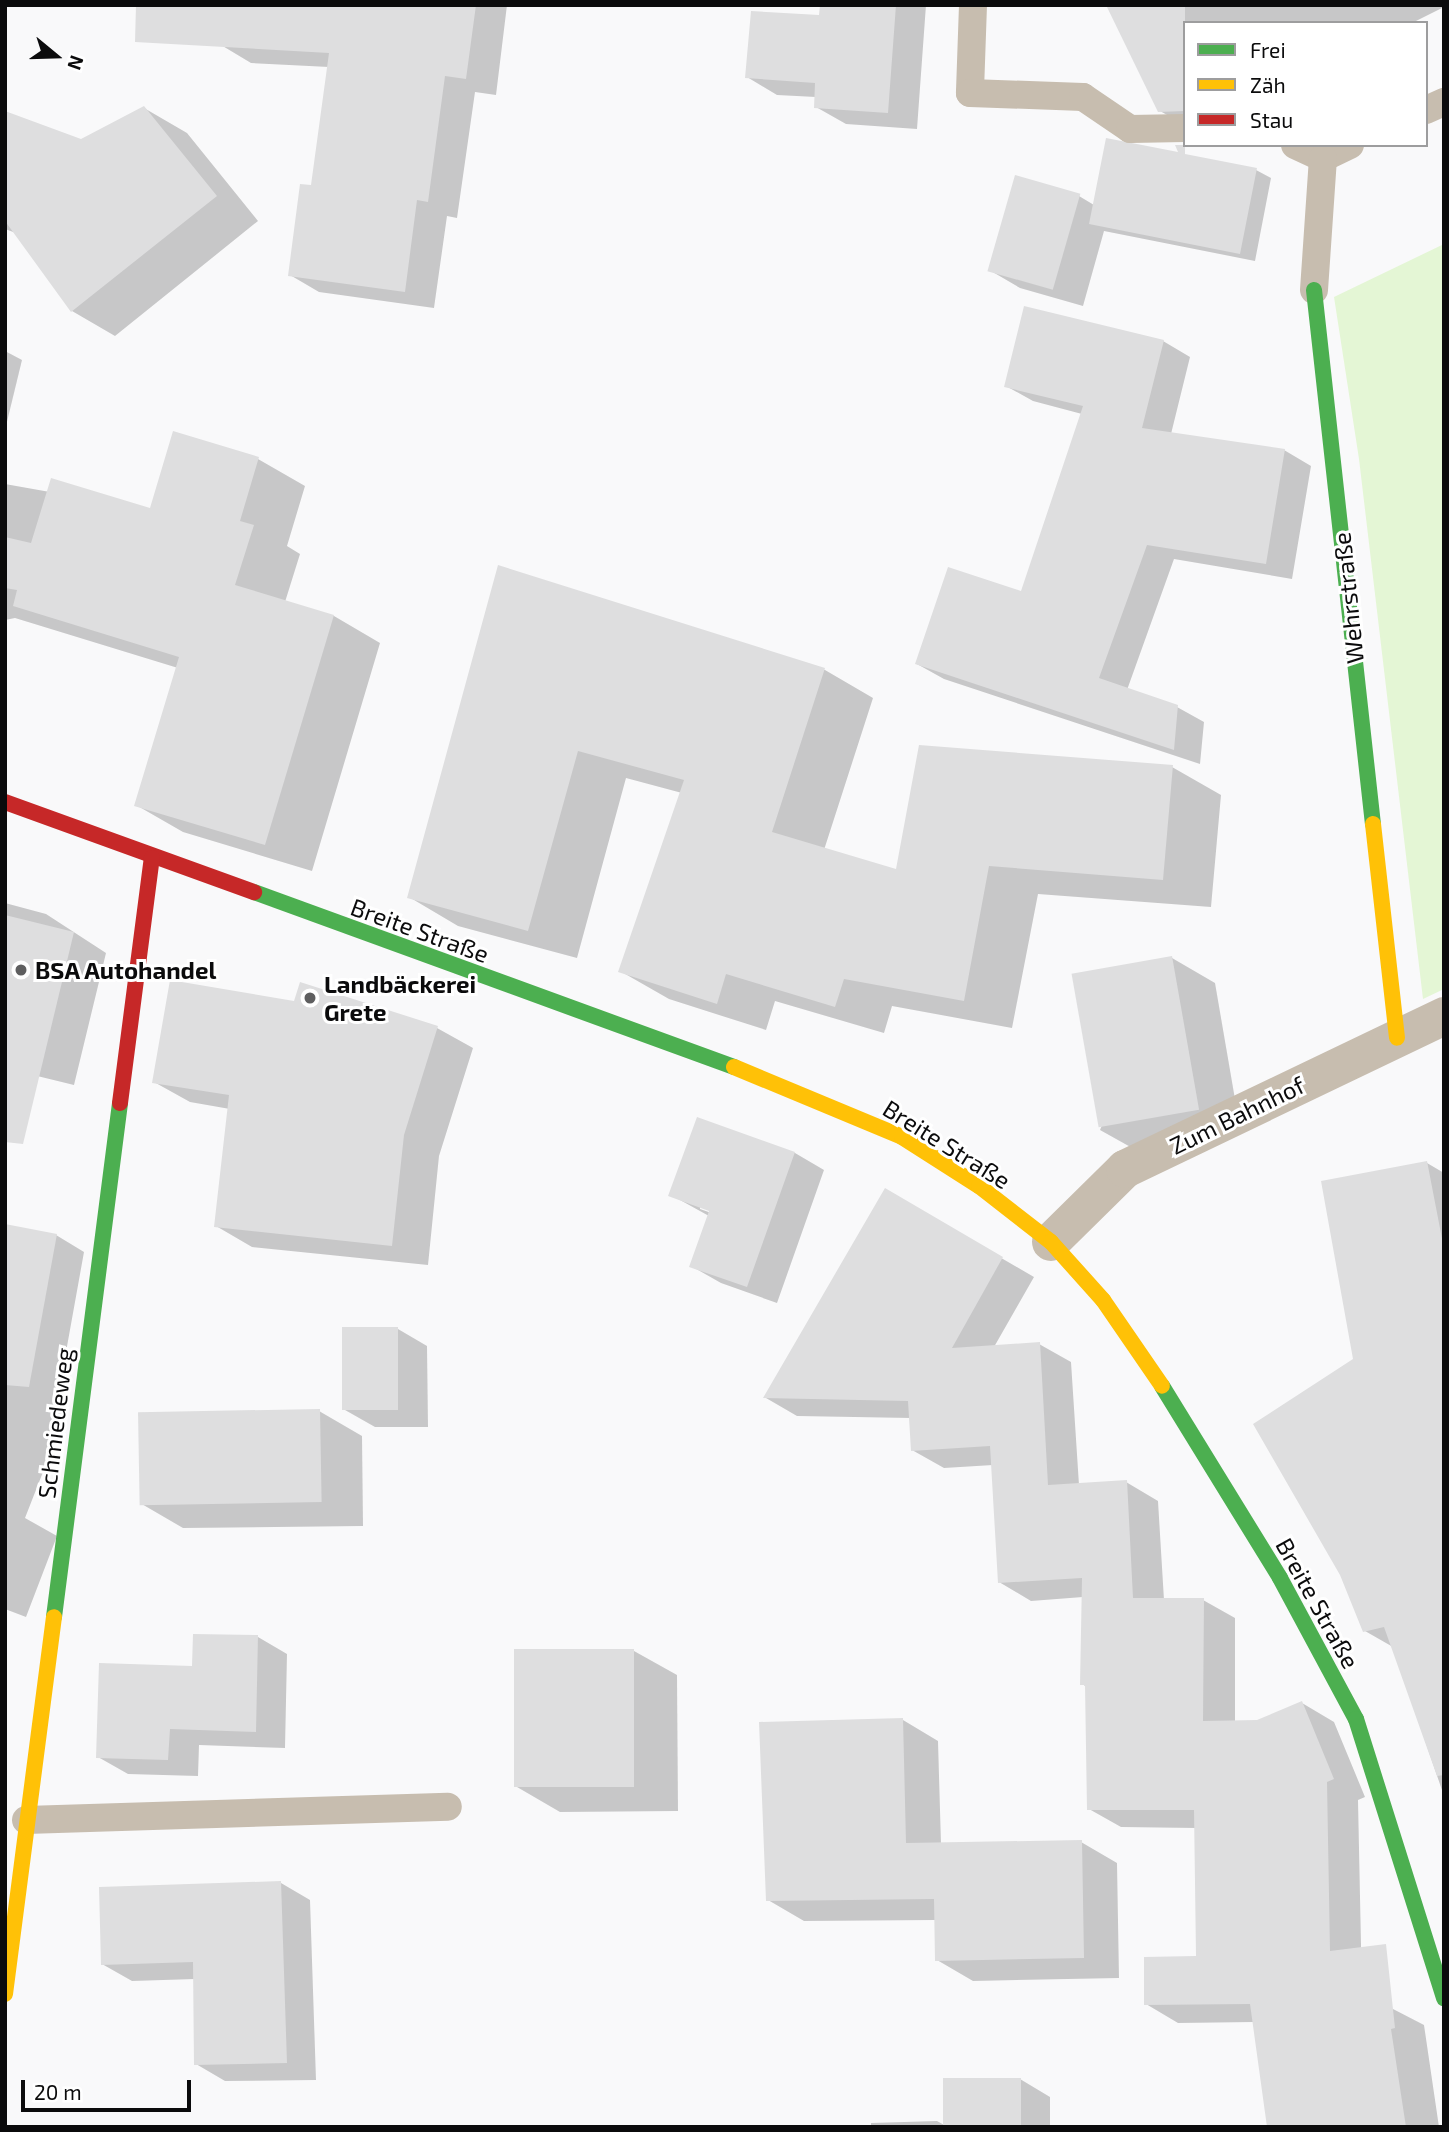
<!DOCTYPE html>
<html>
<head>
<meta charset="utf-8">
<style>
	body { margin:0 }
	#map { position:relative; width:1449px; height:2132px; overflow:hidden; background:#f9f9fa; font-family:"Exo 2",sans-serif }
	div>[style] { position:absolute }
	.green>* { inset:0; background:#e4f6d5 }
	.shadow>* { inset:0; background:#0003 }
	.building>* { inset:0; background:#dededf; transform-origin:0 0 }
	.lane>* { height:28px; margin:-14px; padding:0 14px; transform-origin:14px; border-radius:14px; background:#c7bdaf }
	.street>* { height:38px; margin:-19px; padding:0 19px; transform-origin:19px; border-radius:19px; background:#c7bdaf }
	.fast>* { height:16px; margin:-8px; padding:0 8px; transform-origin:8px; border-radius:8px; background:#4caf50 }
	.slow>* { height:16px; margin:-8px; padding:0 8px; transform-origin:8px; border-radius:8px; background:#ffc107 }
	.jam>* { height:16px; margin:-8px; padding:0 8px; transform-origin:8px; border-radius:8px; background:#c62828 }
	.dots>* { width:19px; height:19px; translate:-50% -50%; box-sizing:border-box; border:4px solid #fff; border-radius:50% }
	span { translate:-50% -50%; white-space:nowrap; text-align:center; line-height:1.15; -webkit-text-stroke:6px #fff; paint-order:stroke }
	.street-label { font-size:24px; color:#0b0b0c }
	.poi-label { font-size:24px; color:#0b0b0c; font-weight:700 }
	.left { translate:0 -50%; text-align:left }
	.frame { position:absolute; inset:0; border:7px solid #0b0b0c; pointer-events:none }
	.legend { position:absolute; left:1183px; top:21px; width:245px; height:126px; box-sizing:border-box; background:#fff; border:2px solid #9d9d9e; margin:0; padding:9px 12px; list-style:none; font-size:21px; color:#0b0b0c }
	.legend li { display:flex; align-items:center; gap:14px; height:35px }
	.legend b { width:35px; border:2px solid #9d9d9e }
	.north { position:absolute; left:21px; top:21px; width:70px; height:70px; -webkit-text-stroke:5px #fff; paint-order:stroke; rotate:109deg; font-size:19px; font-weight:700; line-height:28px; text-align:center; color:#0b0b0c }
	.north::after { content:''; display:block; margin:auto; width:24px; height:32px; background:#0b0b0c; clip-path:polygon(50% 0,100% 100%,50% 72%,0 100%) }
	.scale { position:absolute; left:21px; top:2080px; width:170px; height:32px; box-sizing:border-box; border:4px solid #0b0b0c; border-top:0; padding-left:9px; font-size:21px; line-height:24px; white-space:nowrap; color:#0b0b0c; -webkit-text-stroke:5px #fff; paint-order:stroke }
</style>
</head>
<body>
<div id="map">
	<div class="green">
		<div style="clip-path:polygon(1444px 244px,1444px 989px,1423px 999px,1359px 459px,1334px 297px)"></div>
	</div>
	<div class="shadow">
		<div style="clip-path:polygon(223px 5px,507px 5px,496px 95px,475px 92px,457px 218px,447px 216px,434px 308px,319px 292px,290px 275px,312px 187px,329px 67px,251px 63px,221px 45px)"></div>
		<div style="clip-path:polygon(821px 5px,926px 5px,917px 129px,846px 124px,816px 107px,816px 97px,777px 95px,747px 77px,821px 17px)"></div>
		<div style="clip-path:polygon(1108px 5px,1444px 5px,1444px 7px,1412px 23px,1185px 23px,1185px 125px,1160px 111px)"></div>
		<div style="clip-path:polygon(144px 108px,187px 133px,258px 221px,115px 336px,72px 311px,16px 233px,5px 229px,5px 113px,82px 141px)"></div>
		<div style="clip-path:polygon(1256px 170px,1271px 178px,1255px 261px,1104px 231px,1083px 306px,1020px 288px,991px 271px,1079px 196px,1094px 205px)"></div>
		<div style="clip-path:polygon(1163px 341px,1190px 357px,1171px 434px,1284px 450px,1311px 466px,1292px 579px,1174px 559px,1127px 690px,1177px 707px,1204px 722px,1200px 764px,944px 679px,917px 664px,1022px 594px,1082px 414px,1033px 401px,1006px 386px)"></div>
		<div style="clip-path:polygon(5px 351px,22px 360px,5px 430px)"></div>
		<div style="clip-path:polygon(258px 459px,305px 486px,287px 546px,300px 554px,285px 602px,334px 616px,380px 643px,312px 871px,183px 832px,136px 805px,178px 668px,15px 618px,5px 620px,5px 484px,151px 510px)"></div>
		<div style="clip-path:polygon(499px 568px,825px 670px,873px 698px,824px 850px,897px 871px,1172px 767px,1221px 795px,1211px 907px,1038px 894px,1012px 1028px,892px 1006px,884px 1033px,775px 1001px,766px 1030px,669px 999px,620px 971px,682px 793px,626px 778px,577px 958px,458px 926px,409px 897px)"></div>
		<div style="clip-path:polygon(5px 903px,46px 914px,106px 953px,74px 1085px,29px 1074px,5px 1084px)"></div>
		<div style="clip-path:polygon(1172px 958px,1215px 983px,1241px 1134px,1143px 1154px,1100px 1130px)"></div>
		<div style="clip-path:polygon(437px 1028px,473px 1048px,439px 1156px,428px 1265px,252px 1247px,216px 1226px,230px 1109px,190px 1102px,154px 1082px)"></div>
		<div style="clip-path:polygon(evenodd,698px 1119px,795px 1153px,824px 1170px,777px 1303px,721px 1283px,691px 1266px,709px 1216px,671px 1195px,698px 1119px,700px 1205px,717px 1215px,700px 1209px,700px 1205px)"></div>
		<div style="clip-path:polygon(1427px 1163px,1444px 1173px,1444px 1796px,1393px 1647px,1365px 1631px,1355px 1360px)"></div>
		<div style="clip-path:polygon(886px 1191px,1034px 1277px,994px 1347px,1039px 1344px,1071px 1362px,1079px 1485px,1126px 1482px,1158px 1501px,1164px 1600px,1203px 1600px,1235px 1618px,1235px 1722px,1258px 1722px,1302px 1703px,1334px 1722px,1365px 1797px,1358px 1800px,1362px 1993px,1424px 2025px,1439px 2127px,1269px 2127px,1254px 2022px,1178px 2023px,1146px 2004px,1198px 1958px,1196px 1828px,1121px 1827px,1089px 1809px,1087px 1687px,1082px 1684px,1083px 1597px,1031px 1601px,999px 1582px,993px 1465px,944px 1468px,912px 1450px,911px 1418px,797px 1416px,766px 1398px)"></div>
		<div style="clip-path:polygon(5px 1226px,56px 1235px,84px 1252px,57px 1402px,68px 1408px,25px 1518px,57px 1536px,26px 1617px,5px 1609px)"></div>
		<div style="clip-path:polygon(398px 1329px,427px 1346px,428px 1427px,375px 1427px,345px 1410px)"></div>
		<div style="clip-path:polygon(319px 1411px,362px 1436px,363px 1526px,183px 1528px,140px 1503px)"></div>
		<div style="clip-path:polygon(258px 1637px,287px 1654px,285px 1748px,199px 1745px,198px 1776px,128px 1774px,98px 1757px,193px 1668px)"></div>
		<div style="clip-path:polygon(634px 1651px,677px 1675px,678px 1811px,560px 1812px,517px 1787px)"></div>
		<div style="clip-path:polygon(903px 1720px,938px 1741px,941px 1844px,1081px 1842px,1117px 1863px,1119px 1978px,973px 1981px,937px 1960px,936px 1920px,804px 1921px,768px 1900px)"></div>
		<div style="clip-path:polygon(281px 1883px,310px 1900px,316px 2080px,225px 2081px,196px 2064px,195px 1979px,132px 1981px,102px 1964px)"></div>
		<div style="clip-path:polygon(1020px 2079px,1050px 2097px,1050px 2127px,871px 2127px,871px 2123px,937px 2121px,946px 2126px)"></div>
	</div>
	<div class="building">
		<div style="clip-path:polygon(136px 5px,476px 5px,466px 79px,445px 76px,428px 202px,417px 200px,405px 292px,288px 276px,300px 184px,311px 185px,329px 53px,135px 42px)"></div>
		<div style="clip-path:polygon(820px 5px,896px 5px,888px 113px,814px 108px,815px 83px,745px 78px,751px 11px,819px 15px)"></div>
		<div style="clip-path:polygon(1106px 5px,1185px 5px,1185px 111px,1158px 112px)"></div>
		<div style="clip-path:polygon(144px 106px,217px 196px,71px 312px,5px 221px,5px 111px,81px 139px)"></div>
		<div style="clip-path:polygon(1106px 138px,1178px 152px,1175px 145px,1185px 145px,1185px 154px,1257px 168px,1240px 254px,1089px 224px)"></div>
		<div style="left:1015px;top:175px;width:68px;height:100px;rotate:16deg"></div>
		<div style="clip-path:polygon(1024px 306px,1164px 340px,1142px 428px,1285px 449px,1266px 564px,1147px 545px,1099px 678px,1178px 705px,1174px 750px,915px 664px,948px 567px,1021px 591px,1083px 406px,1004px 387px)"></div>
		<div style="clip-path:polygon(173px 431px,259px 457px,240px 521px,254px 525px,235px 585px,334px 615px,265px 845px,134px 806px,179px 657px,13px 606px,17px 590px,5px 588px,5px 537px,31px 543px,51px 478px,150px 508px)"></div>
		<div style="clip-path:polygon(498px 565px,825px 668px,772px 832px,896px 869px,919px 745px,1173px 765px,1163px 880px,989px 866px,964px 1001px,844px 979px,835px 1007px,726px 974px,717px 1004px,618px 972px,684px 780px,578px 751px,528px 931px,407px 898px)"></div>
		<div style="clip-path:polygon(5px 915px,74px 932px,23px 1144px,5px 1142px)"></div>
		<div style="left:1172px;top:956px;width:156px;height:102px;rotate:80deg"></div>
		<div style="clip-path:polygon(170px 980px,294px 1001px,300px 982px,438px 1026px,404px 1135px,392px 1246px,214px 1227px,229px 1095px,152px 1083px)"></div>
		<div style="clip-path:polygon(697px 1117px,795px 1152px,747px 1287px,689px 1267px,709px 1211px,668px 1196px)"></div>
		<div style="clip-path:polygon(1427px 1161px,1444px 1249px,1444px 1775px,1437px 1776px,1384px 1627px,1363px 1632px,1340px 1575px,1253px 1424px,1353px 1359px,1321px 1181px)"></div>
		<div style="clip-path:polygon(885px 1188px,1003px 1257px,952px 1348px,1040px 1342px,1048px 1485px,1127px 1480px,1133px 1598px,1204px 1598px,1203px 1721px,1257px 1720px,1302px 1701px,1334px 1779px,1327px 1782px,1330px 1951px,1386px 1944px,1395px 2028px,1391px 2029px,1406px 2127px,1267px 2127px,1250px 2004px,1144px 2005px,1144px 1957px,1196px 1956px,1194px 1810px,1087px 1810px,1085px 1685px,1080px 1685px,1082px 1578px,998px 1583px,990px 1446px,911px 1451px,908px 1401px,763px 1398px)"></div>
		<div style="clip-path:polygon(5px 1224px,57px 1234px,29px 1387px,5px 1385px)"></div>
		<div style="left:398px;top:1327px;width:83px;height:56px;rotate:90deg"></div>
		<div style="left:320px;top:1409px;width:93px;height:182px;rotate:89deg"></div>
		<div style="clip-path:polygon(193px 1634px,258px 1635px,256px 1732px,170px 1729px,168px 1760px,96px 1758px,99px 1663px,192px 1666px)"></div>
		<div style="left:634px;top:1649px;width:138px;height:120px;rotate:90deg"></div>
		<div style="clip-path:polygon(903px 1718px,906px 1843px,1082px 1840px,1084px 1958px,935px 1961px,934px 1899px,766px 1901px,759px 1722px)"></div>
		<div style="clip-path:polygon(281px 1881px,287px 2063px,194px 2065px,193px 1962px,101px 1965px,99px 1887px)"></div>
		<div style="left:1021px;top:2078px;width:49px;height:78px;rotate:90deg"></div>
	</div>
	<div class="lane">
		<div style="left:973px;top:5px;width:88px;rotate:92deg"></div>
		<div style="left:970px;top:93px;width:113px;rotate:2deg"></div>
		<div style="left:1083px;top:97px;width:57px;rotate:34.2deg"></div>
		<div style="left:1130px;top:129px;width:55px;rotate:-1deg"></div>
		<div style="left:1426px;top:110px;width:20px;rotate:-24deg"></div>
		<div style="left:1295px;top:145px;width:31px;rotate:25deg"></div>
		<div style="left:1323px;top:158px;width:30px;rotate:-26deg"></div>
		<div style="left:1314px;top:290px;width:132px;rotate:-86.1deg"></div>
		<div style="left:26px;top:1820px;width:422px;rotate:-1.8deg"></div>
	</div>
	<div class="street">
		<div style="left:1051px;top:1242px;width:104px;rotate:-44.6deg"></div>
		<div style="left:1125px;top:1169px;width:354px;rotate:-25.6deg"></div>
	</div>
	<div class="fast">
		<div style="left:1314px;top:290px;width:537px;rotate:83.7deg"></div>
		<div style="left:254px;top:892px;width:511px;rotate:20.03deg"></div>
		<div style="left:1162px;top:1386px;width:225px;rotate:58.4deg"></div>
		<div style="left:1280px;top:1578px;width:160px;rotate:61.7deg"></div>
		<div style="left:1356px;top:1719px;width:293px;rotate:72.5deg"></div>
		<div style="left:54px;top:1617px;width:518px;rotate:-82.68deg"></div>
	</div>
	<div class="slow">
		<div style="left:1373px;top:824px;width:215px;rotate:83.6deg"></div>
		<div style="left:734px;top:1067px;width:182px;rotate:22.6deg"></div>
		<div style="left:902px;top:1137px;width:91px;rotate:32.5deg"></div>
		<div style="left:979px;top:1186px;width:91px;rotate:37.9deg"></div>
		<div style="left:1051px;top:1242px;width:78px;rotate:48.1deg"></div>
		<div style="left:1103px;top:1300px;width:104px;rotate:55.5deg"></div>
		<div style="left:5px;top:1994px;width:380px;rotate:-82.6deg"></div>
	</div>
	<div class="jam">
		<div style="left:5px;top:802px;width:265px;rotate:19.9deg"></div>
		<div style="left:120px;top:1103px;width:247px;rotate:-82.6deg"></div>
	</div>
	<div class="dots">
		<div style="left:21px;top:970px;background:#5e5e5f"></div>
		<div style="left:310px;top:998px;background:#5e5e5f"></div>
	</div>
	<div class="street-label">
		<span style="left:1348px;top:598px;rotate:-96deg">Wehrstraße</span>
		<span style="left:420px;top:930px;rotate:20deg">Breite Straße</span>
		<span style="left:1237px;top:1115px;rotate:-26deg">Zum Bahnhof</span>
		<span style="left:947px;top:1144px;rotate:32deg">Breite Straße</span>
		<span style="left:55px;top:1423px;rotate:-83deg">Schmiedeweg</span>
		<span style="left:1318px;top:1603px;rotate:61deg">Breite Straße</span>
	</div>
	<div class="poi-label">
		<span class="left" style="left:35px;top:970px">BSA Autohandel</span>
		<span class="left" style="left:324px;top:998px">Landbäckerei<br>Grete</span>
	</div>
	<div class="frame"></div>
	<ul class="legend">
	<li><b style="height:9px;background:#4caf50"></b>Frei</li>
	<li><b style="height:9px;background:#ffc107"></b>Zäh</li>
	<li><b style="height:9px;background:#c62828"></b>Stau</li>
	</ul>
	<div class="north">N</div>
	<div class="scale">20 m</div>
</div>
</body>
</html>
